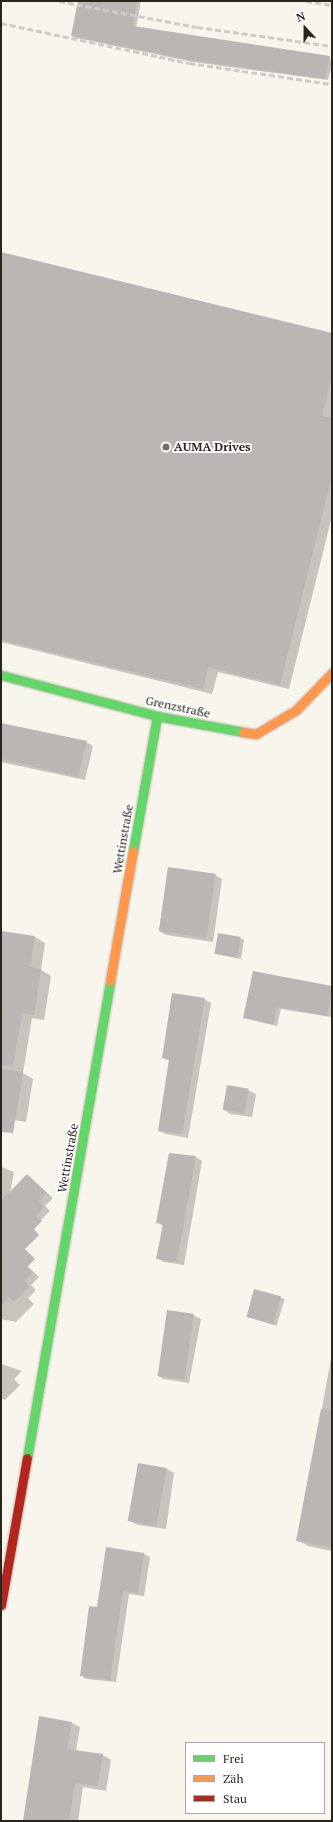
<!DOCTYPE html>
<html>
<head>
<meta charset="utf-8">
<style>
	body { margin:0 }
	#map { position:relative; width:333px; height:1822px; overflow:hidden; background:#f8f5ed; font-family:"PT Serif",serif }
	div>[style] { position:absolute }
	.shadow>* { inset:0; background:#0003; transform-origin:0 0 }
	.building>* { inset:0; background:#bbb5b4; transform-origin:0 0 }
	.roads { filter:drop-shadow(0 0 1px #bcb9b1) drop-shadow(0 0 1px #bcb9b1) }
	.fast>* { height:9px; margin:-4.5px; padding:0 4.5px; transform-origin:4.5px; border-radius:4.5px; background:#63d668 }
	.slow>* { height:9px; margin:-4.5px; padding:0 4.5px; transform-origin:4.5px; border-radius:4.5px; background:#ff974d }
	.jam>* { height:9px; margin:-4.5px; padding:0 4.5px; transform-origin:4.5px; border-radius:4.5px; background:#b3261e }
	.rail>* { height:3px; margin-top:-1.5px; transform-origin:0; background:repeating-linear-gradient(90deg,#ceccc9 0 6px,transparent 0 9px) }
	.dots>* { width:11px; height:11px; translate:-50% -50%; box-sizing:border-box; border:2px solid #fff; border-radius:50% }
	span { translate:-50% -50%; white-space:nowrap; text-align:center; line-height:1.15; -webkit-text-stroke:4px #fff; paint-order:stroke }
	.poi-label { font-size:12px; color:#28251b; font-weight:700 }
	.left { translate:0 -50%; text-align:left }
	.street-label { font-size:12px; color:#28251b }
	.frame { position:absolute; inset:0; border:2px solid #28251b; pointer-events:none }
	.legend { position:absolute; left:185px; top:1742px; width:140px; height:72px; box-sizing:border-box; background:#fff; border:1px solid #a9a8a4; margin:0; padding:5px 7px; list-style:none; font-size:12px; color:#28251b }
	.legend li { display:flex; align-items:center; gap:8px; height:20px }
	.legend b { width:20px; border:1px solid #a9a8a4 }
	.north { position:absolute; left:285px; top:8px; width:40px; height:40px; -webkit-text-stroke:3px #fff; paint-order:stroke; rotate:339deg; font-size:11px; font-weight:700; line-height:16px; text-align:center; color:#28251b }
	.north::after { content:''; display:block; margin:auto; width:14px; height:18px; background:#28251b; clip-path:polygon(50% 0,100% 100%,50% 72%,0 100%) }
</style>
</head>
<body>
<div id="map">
	<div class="shadow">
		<div style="clip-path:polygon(79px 1px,141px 1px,136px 28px,330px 57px,332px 65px,328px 80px,193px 62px,76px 38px,72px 36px)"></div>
		<div style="clip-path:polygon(1px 253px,332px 334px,332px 516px,289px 689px,218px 672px,212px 694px,1px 642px)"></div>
		<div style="clip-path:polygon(1px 724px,86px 742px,93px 746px,85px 780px,1px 762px)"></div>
		<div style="clip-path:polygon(168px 868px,215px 875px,222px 879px,213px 942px,166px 935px,159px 931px)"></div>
		<div style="clip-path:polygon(1px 932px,35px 937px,45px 943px,41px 970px,51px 976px,44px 1020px,32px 1018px,23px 1073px,33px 1079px,26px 1122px,1px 1118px)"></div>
		<div style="clip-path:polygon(240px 938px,244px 940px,241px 959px,216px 954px)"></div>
		<div style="clip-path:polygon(332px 987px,331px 1017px,281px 1009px,277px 1026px,244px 1017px)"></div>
		<div style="clip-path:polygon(204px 999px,211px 1003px,188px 1138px,166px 1134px,159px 1131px,170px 1061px,163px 1058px)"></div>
		<div style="clip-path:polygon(248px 1090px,256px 1094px,252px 1117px,230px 1114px,223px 1109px)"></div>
		<div style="clip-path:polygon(196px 1157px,202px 1161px,184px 1265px,164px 1262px,157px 1258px,163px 1226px,157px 1222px)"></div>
		<div style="clip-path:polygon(1px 1167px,14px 1172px,10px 1193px,27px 1175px,53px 1198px,45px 1206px,50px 1211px,34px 1227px,1px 1221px)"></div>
		<div style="clip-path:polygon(19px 1258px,39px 1277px,31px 1285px,36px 1290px,28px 1298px,34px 1304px,16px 1322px,1px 1319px,1px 1267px)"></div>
		<div style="left:255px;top:1290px;width:31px;height:28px;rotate:17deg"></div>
		<div style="clip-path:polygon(193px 1315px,201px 1319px,189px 1383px,164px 1379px,157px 1375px)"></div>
		<div style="clip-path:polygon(332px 1353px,332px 1551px,308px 1546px,298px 1540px)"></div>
		<div style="clip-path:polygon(1px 1364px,22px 1371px,14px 1379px,20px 1385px,5px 1400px,1px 1398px)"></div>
		<div style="clip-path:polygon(139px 1464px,167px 1469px,174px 1473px,166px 1529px,138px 1525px,130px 1521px)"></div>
		<div style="clip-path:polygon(107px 1548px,144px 1554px,150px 1557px,144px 1596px,129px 1594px,116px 1682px,86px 1679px,81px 1675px,98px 1608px)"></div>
		<div style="clip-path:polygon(72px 1723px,80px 1727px,76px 1751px,103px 1755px,111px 1760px,106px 1791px,83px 1787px,78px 1821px,24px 1821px)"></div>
	</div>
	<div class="building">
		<div style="clip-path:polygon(78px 1px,137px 1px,133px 26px,330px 56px,325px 79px,189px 60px,71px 36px)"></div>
		<div style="clip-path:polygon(1px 252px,332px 333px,332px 375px,322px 416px,332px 418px,332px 475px,280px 685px,208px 667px,203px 689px,1px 640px)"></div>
		<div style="clip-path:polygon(1px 723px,87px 741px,78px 777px,1px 759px)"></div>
		<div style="left:168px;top:867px;width:48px;height:65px;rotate:8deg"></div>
		<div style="clip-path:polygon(1px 931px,35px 936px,30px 967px,41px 969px,34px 1015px,22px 1013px,13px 1066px,1px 1065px)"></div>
		<div style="left:218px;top:933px;width:23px;height:21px;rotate:10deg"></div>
		<div style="clip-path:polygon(253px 971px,332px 986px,327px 1016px,277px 1007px,273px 1025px,243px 1018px)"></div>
		<div style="clip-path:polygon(172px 993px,205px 998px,182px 1134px,158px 1131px,169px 1059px,162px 1058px)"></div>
		<div style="clip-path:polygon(1px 1069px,23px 1072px,13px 1133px,1px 1132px)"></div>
		<div style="left:227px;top:1085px;width:22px;height:25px;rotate:10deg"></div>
		<div style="clip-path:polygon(169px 1153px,196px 1156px,177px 1262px,156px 1259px,163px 1224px,156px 1223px)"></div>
		<div style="clip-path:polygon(27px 1174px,47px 1193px,39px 1201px,44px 1207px,36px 1215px,42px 1221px,34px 1229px,39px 1235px,25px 1249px,35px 1259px,27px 1267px,33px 1273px,25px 1281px,30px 1286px,14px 1302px,9px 1297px,1px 1305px,1px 1201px)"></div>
		<div style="left:254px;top:1289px;width:28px;height:29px;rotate:15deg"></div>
		<div style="left:167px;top:1310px;width:27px;height:67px;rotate:8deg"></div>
		<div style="clip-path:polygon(321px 1409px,332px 1410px,332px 1547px,296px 1541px)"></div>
		<div style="left:138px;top:1463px;width:29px;height:59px;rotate:10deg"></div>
		<div style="clip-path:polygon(106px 1547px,144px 1553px,138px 1593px,123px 1591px,110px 1680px,80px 1676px,89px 1606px,97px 1607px)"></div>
		<div style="clip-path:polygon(39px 1716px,72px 1722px,67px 1749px,103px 1754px,98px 1786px,75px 1783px,69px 1821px,23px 1821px)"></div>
	</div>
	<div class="roads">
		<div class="fast">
			<div style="left:1px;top:675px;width:161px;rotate:14.7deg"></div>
			<div style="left:157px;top:716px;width:87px;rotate:10.5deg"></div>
			<div style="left:133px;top:851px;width:137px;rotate:-79.9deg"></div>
			<div style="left:27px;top:1458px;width:484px;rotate:-80.1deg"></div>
		</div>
		<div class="slow">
			<div style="left:243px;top:732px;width:13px;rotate:9deg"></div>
			<div style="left:256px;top:734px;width:47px;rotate:-31deg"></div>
			<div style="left:296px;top:710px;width:52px;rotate:-45.8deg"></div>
			<div style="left:110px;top:981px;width:132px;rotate:-80deg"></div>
		</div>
		<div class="jam">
			<div style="left:1px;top:1605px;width:149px;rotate:-80deg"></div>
		</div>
	</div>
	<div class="rail">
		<div style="left:59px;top:1px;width:140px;rotate:10.7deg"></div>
		<div style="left:197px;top:27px;width:136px;rotate:8deg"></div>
		<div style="left:306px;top:1px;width:26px;rotate:9deg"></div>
		<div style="left:1px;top:23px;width:192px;rotate:12deg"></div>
		<div style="left:189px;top:63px;width:145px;rotate:8.4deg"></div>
	</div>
	<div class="dots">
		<div style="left:166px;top:447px;background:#716e64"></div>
	</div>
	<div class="poi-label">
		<span class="left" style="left:174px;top:447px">AUMA Drives</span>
	</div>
	<div class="street-label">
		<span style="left:178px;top:707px;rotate:12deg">Grenzstraße</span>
		<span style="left:123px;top:839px;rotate:-80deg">Wettinstraße</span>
		<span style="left:68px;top:1158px;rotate:-80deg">Wettinstraße</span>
	</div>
	<div class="frame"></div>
	<ul class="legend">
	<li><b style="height:5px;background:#63d668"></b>Frei</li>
	<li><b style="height:5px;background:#ff974d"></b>Zäh</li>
	<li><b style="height:5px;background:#b3261e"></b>Stau</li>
	</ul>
	<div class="north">N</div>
</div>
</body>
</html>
